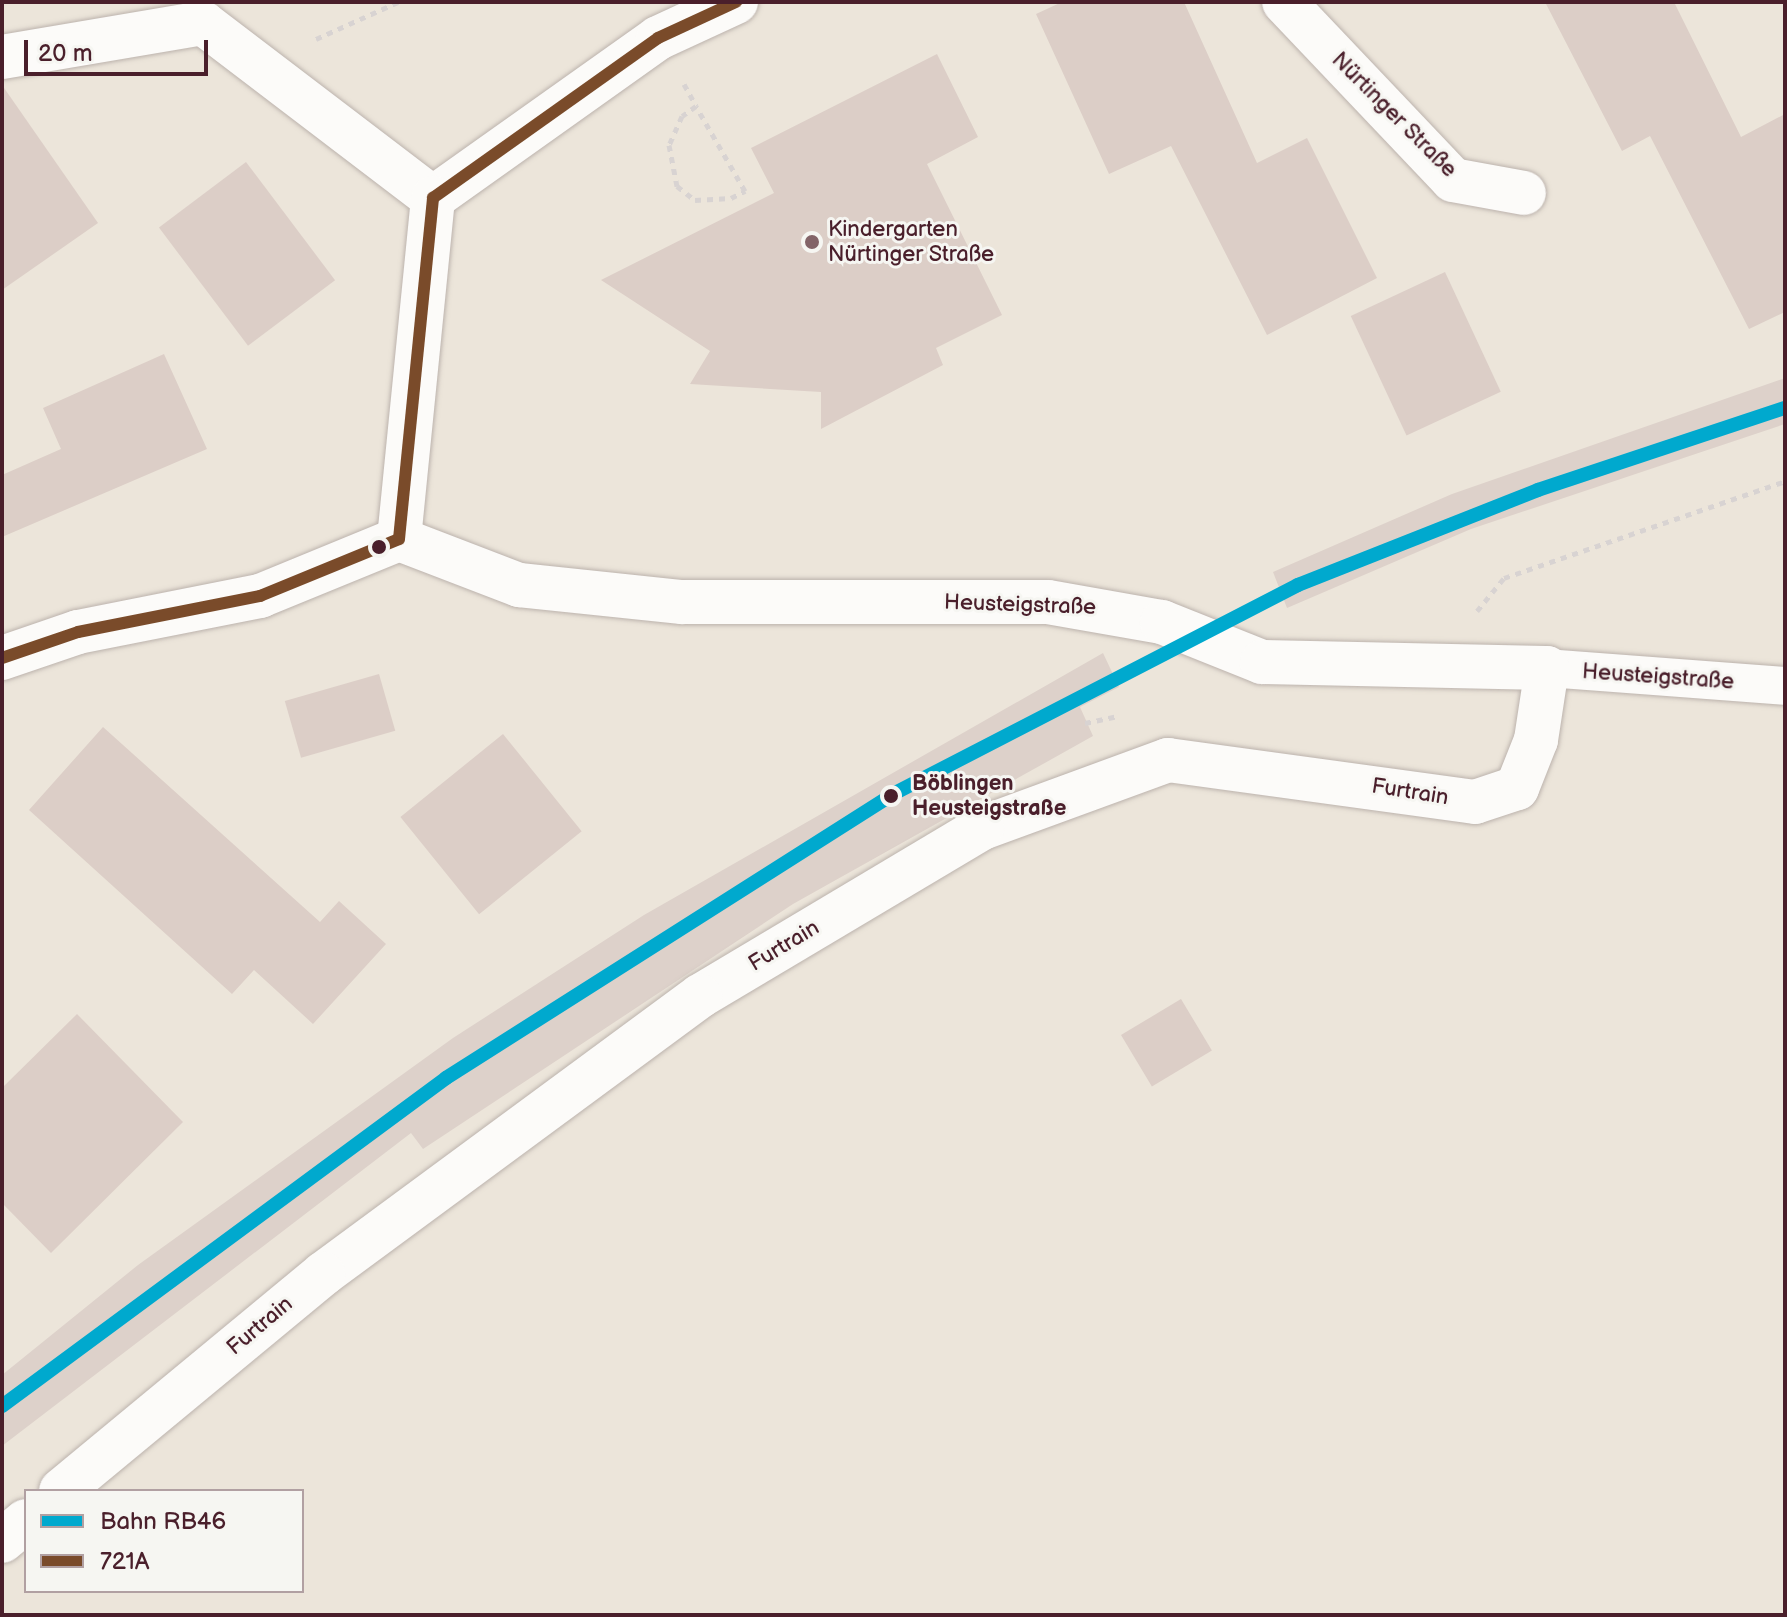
<!DOCTYPE html>
<html>
<head>
<meta charset="utf-8">
<style>
	body { margin:0 }
	#map { position:relative; width:1787px; height:1617px; overflow:hidden; background:#ece5da; font-family:"Balsamiq Sans",sans-serif }
	div>[style] { position:absolute }
	.industrial>* { inset:0; background:#ddd1ca }
	.building>* { inset:0; background:#dccec7; transform-origin:0 0 }
	.path>* { height:5px; margin-top:-2.5px; transform-origin:0; background:repeating-linear-gradient(90deg,#d8d3d2 0 6px,transparent 0 12px) }
	.roads { filter:drop-shadow(0 0 2px #bcb3ad) drop-shadow(0 0 2px #bcb3ad) }
	.lane>* { height:38px; margin:-19px; padding:0 19px; transform-origin:19px; border-radius:19px; background:#fcfbf9 }
	.street>* { height:44px; margin:-22px; padding:0 22px; transform-origin:22px; border-radius:22px; background:#fcfbf9 }
	.bus-1>* { height:12px; margin:-6px; padding:0 6px; transform-origin:6px; border-radius:6px; background:#7a4b2a }
	.rail-1>* { height:14px; margin:-7px; padding:0 7px; transform-origin:7px; border-radius:7px; background:#00a9ce }
	.dots>* { width:22px; height:22px; translate:-50% -50%; box-sizing:border-box; border:4px solid #f6f6f2; border-radius:50% }
	span { translate:-50% -50%; white-space:nowrap; text-align:center; line-height:1.15; -webkit-text-stroke:6px #f6f6f2; paint-order:stroke }
	.street-label { font-size:22px; color:#4a1f2b }
	.poi-label { font-size:22px; color:#4a1f2b }
	.left { translate:0 -50%; text-align:left }
	.stop-label { font-size:22px; color:#4a1f2b; font-weight:700 }
	.frame { position:absolute; inset:0; border:4px solid #4a1f2b; pointer-events:none }
	.legend { position:absolute; left:24px; top:1489px; width:280px; height:104px; box-sizing:border-box; background:#f6f6f2; border:2px solid #b1a0a2; margin:0; padding:10px 14px; list-style:none; font-size:24px; color:#4a1f2b }
	.legend li { display:flex; align-items:center; gap:16px; height:40px }
	.legend b { width:40px; border:2px solid #b1a0a2 }
	.scale { position:absolute; left:24px; top:40px; width:184px; height:36px; box-sizing:border-box; border:4px solid #4a1f2b; border-top:0; padding-left:10px; font-size:24px; line-height:28px; white-space:nowrap; color:#4a1f2b; -webkit-text-stroke:6px #f6f6f2; paint-order:stroke }
</style>
</head>
<body>
<div id="map">
	<div class="industrial">
		<div style="clip-path:polygon(1785px 378px,1785px 424px,1471px 529px,1287px 608px,1273px 572px,1452px 494px)"></div>
		<div style="clip-path:polygon(1103px 653px,1119px 687px,1080px 707px,1093px 736px,793px 904px,423px 1149px,411px 1133px,2px 1446px,2px 1375px,138px 1265px,453px 1038px,644px 915px)"></div>
	</div>
	<div class="building">
		<div style="clip-path:polygon(1062px 2px,1184px 2px,1257px 163px,1307px 138px,1377px 278px,1267px 335px,1171px 146px,1109px 174px,1036px 14px)"></div>
		<div style="clip-path:polygon(1545px 2px,1674px 2px,1741px 137px,1785px 114px,1785px 312px,1749px 329px,1650px 136px,1622px 151px)"></div>
		<div style="clip-path:polygon(937px 54px,978px 137px,927px 164px,1002px 315px,936px 348px,943px 365px,821px 429px,821px 392px,690px 384px,710px 351px,601px 280px,774px 193px,751px 148px)"></div>
		<div style="clip-path:polygon(2px 85px,98px 223px,2px 290px)"></div>
		<div style="left:246px;top:162px;width:148px;height:109px;rotate:53deg"></div>
		<div style="left:1445px;top:272px;width:132px;height:104px;rotate:65deg"></div>
		<div style="clip-path:polygon(164px 354px,207px 449px,2px 537px,2px 475px,61px 449px,43px 408px)"></div>
		<div style="left:379px;top:674px;width:59px;height:98px;rotate:74deg"></div>
		<div style="clip-path:polygon(103px 727px,320px 922px,339px 901px,386px 944px,313px 1024px,254px 970px,232px 994px,29px 810px)"></div>
		<div style="left:503px;top:734px;width:125px;height:132px;rotate:51deg"></div>
		<div style="left:1181px;top:999px;width:60px;height:70px;rotate:59deg"></div>
		<div style="clip-path:polygon(77px 1014px,183px 1122px,51px 1253px,2px 1203px,2px 1088px)"></div>
	</div>
	<div class="path">
		<div style="left:316px;top:39px;width:90px;rotate:-24.3deg"></div>
		<div style="left:684px;top:84px;width:25px;rotate:61deg"></div>
		<div style="left:696px;top:106px;width:17px;rotate:144deg"></div>
		<div style="left:682px;top:116px;width:32px;rotate:114deg"></div>
		<div style="left:669px;top:145px;width:42px;rotate:79deg"></div>
		<div style="left:677px;top:186px;width:23px;rotate:38deg"></div>
		<div style="left:695px;top:200px;width:36px;rotate:-3deg"></div>
		<div style="left:731px;top:198px;width:16px;rotate:-27deg"></div>
		<div style="left:745px;top:191px;width:98px;rotate:-120deg"></div>
		<div style="left:1477px;top:611px;width:43px;rotate:-50.7deg"></div>
		<div style="left:1504px;top:578px;width:297px;rotate:-19deg"></div>
		<div style="left:1085px;top:723px;width:35px;rotate:-12deg"></div>
	</div>
	<div class="roads">
		<div class="lane">
			<div style="left:1547px;top:668px;width:239px;rotate:4.3deg"></div>
		</div>
		<div class="street">
			<div style="left:1284px;top:2px;width:245px;rotate:46.5deg"></div>
			<div style="left:1453px;top:180px;width:72px;rotate:10.4deg"></div>
			<div style="left:2px;top:57px;width:204px;rotate:-9.6deg"></div>
			<div style="left:203px;top:23px;width:289px;rotate:37.3deg"></div>
			<div style="left:433px;top:198px;width:276px;rotate:-35.4deg"></div>
			<div style="left:658px;top:38px;width:86px;rotate:-24.8deg"></div>
			<div style="left:399px;top:539px;width:343px;rotate:-84.3deg"></div>
			<div style="left:2px;top:658px;width:80px;rotate:-18.9deg"></div>
			<div style="left:78px;top:632px;width:186px;rotate:-11.2deg"></div>
			<div style="left:260px;top:596px;width:150px;rotate:-22.3deg"></div>
			<div style="left:399px;top:539px;width:129px;rotate:21deg"></div>
			<div style="left:519px;top:585px;width:164px;rotate:6deg"></div>
			<div style="left:682px;top:602px;width:366px"></div>
			<div style="left:1048px;top:602px;width:116px;rotate:10deg"></div>
			<div style="left:1162px;top:622px;width:108px;rotate:21.8deg"></div>
			<div style="left:1262px;top:662px;width:285px;rotate:1.2deg"></div>
			<div style="left:1547px;top:668px;width:73px;rotate:98.7deg"></div>
			<div style="left:1536px;top:740px;width:52px;rotate:111.6deg"></div>
			<div style="left:1517px;top:788px;width:44px;rotate:161.6deg"></div>
			<div style="left:1475px;top:802px;width:310px;rotate:-172.2deg"></div>
			<div style="left:1168px;top:760px;width:198px;rotate:159.9deg"></div>
			<div style="left:982px;top:828px;width:328px;rotate:149.2deg"></div>
			<div style="left:700px;top:996px;width:468px;rotate:143.6deg"></div>
			<div style="left:323px;top:1274px;width:340px;rotate:140.4deg"></div>
			<div style="left:2px;top:1541px;width:31px;rotate:-40deg"></div>
		</div>
	</div>
	<div class="bus-1">
		<div style="left:433px;top:198px;width:276px;rotate:-35.4deg"></div>
		<div style="left:658px;top:38px;width:86px;rotate:-24.8deg"></div>
		<div style="left:399px;top:539px;width:343px;rotate:-84.3deg"></div>
		<div style="left:2px;top:658px;width:80px;rotate:-18.9deg"></div>
		<div style="left:78px;top:632px;width:186px;rotate:-11.2deg"></div>
		<div style="left:260px;top:596px;width:150px;rotate:-22.3deg"></div>
	</div>
	<div class="rail-1">
		<div style="left:2px;top:1406px;width:552px;rotate:-36.45deg"></div>
		<div style="left:446px;top:1078px;width:532px;rotate:-32.41deg"></div>
		<div style="left:895px;top:793px;width:454px;rotate:-27.3deg"></div>
		<div style="left:1298px;top:585px;width:258px;rotate:-21.6deg"></div>
		<div style="left:1538px;top:490px;width:260px;rotate:-18.4deg"></div>
	</div>
	<div class="dots">
		<div style="left:812px;top:242px;background:#836468"></div>
		<div style="left:379px;top:547px;background:#4a1f2b"></div>
		<div style="left:891px;top:796px;background:#4a1f2b"></div>
	</div>
	<div class="street-label">
		<span style="left:1394px;top:115px;rotate:45deg">Nürtinger Straße</span>
		<span style="left:1020px;top:605px;rotate:2deg">Heusteigstraße</span>
		<span style="left:1658px;top:677px;rotate:4deg">Heusteigstraße</span>
		<span style="left:1410px;top:792px;rotate:9deg">Furtrain</span>
		<span style="left:784px;top:946px;rotate:-31deg">Furtrain</span>
		<span style="left:260px;top:1326px;rotate:-40deg">Furtrain</span>
	</div>
	<div class="poi-label">
		<span class="left" style="left:828px;top:242px">Kindergarten<br>Nürtinger Straße</span>
	</div>
	<div class="stop-label">
		<span class="left" style="left:912px;top:796px">Böblingen<br>Heusteigstraße</span>
	</div>
	<div class="frame"></div>
	<ul class="legend">
	<li><b style="height:10px;background:#00a9ce"></b>Bahn RB46</li>
	<li><b style="height:10px;background:#7a4b2a"></b>721A</li>
	</ul>
	<div class="scale">20 m</div>
</div>
</body>
</html>
